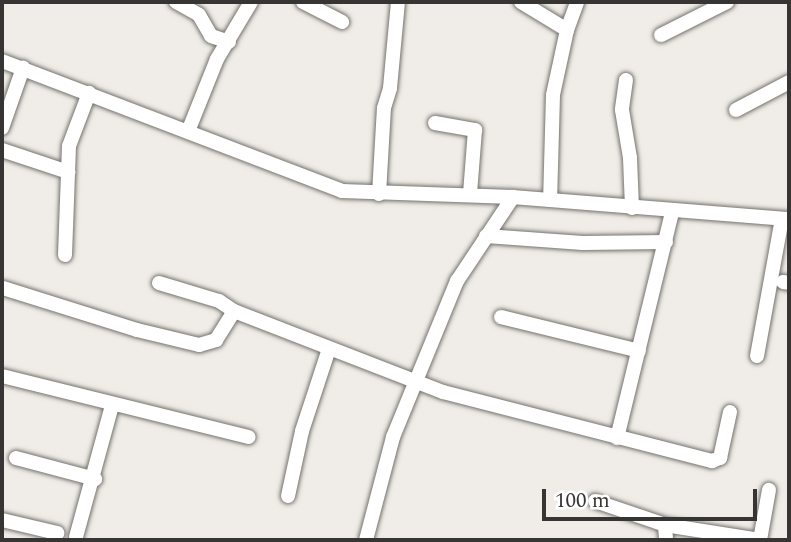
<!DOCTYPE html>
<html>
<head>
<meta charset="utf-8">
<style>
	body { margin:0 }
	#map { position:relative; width:791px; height:542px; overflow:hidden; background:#f0ece7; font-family:Spectral,serif }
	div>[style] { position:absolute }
	.roads { filter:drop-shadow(0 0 2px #75726d) drop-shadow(0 0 2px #75726d) }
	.minor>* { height:14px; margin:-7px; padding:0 7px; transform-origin:7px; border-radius:7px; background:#fff }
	span { translate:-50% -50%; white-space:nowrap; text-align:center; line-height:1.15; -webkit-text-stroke:5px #fff; paint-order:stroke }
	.frame { position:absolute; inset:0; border:4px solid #373533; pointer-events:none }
	.scale { position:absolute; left:542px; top:489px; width:215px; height:32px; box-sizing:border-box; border:4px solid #373533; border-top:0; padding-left:9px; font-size:21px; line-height:24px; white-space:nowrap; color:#373533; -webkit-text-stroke:5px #fff; paint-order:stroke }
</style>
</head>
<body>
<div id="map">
	<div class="roads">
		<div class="minor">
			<div style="left:176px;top:2px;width:26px;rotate:29deg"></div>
			<div style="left:199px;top:15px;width:24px;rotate:60deg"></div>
			<div style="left:211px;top:36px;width:19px;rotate:18deg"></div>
			<div style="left:303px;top:2px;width:44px;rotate:27.1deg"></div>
			<div style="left:521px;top:2px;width:54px;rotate:31.3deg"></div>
			<div style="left:567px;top:30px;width:66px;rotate:102.2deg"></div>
			<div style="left:553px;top:95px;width:105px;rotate:91.6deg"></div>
			<div style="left:567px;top:30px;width:30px;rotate:-70deg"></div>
			<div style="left:661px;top:35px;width:74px;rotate:-26.6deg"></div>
			<div style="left:2px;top:61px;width:364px;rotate:20.9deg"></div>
			<div style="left:342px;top:191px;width:171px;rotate:2deg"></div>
			<div style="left:626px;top:80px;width:30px;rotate:98deg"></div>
			<div style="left:622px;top:110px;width:49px;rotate:80.5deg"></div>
			<div style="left:630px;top:158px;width:50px;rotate:87.7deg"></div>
			<div style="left:736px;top:110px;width:60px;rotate:-27.8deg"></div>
			<div style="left:435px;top:123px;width:41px;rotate:9.9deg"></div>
			<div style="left:475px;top:130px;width:64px;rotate:94.5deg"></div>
			<div style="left:2px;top:128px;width:64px;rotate:-70.7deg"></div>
			<div style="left:189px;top:129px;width:75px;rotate:-68.2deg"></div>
			<div style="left:217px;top:59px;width:66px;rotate:-59.2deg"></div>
			<div style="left:2px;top:150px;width:70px;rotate:18.4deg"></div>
			<div style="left:379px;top:194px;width:86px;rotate:-86.7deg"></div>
			<div style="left:384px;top:108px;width:21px;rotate:-73deg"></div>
			<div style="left:390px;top:88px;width:86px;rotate:-84.7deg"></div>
			<div style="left:486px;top:236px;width:97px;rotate:4.1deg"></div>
			<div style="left:583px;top:243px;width:83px;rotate:-0.7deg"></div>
			<div style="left:65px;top:255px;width:109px;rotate:-87.9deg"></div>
			<div style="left:69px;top:146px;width:57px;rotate:-69.3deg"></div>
			<div style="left:783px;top:282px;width:6px;rotate:9deg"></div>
			<div style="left:159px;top:283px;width:63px;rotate:16.7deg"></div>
			<div style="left:219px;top:301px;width:18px;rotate:34deg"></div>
			<div style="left:3px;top:288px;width:140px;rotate:17.4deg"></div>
			<div style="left:137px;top:330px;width:64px;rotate:13.6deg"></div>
			<div style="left:199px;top:345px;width:18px;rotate:-16deg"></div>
			<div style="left:216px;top:340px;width:34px;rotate:-58deg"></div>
			<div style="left:234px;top:311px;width:224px;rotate:21.2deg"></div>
			<div style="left:443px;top:392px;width:278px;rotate:14.4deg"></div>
			<div style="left:712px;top:461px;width:9px;rotate:-21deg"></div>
			<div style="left:720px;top:458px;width:47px;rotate:-77.7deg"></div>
			<div style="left:501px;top:317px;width:142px;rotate:13.8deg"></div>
			<div style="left:757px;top:356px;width:139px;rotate:-79.7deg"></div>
			<div style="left:2px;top:376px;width:254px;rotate:13.9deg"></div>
			<div style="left:617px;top:438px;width:233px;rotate:-76.3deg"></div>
			<div style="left:16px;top:458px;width:82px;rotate:14.9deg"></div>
			<div style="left:288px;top:496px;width:66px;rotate:-77.8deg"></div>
			<div style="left:302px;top:431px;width:86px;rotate:-71.8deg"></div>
			<div style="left:595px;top:501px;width:74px;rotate:18.9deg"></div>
			<div style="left:665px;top:525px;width:15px;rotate:86deg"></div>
			<div style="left:2px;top:520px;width:57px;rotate:13.3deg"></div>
			<div style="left:665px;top:525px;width:96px;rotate:9deg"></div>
			<div style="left:76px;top:537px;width:137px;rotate:-74.7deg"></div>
			<div style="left:366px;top:540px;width:106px;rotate:-75.3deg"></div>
			<div style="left:393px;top:437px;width:169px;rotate:-67.7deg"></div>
			<div style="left:457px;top:281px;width:101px;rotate:-56.3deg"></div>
			<div style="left:513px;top:197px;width:277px;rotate:4.6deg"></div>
			<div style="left:760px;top:540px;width:51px;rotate:-79.8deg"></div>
		</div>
	</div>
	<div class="frame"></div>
	<div class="scale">100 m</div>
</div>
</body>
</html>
